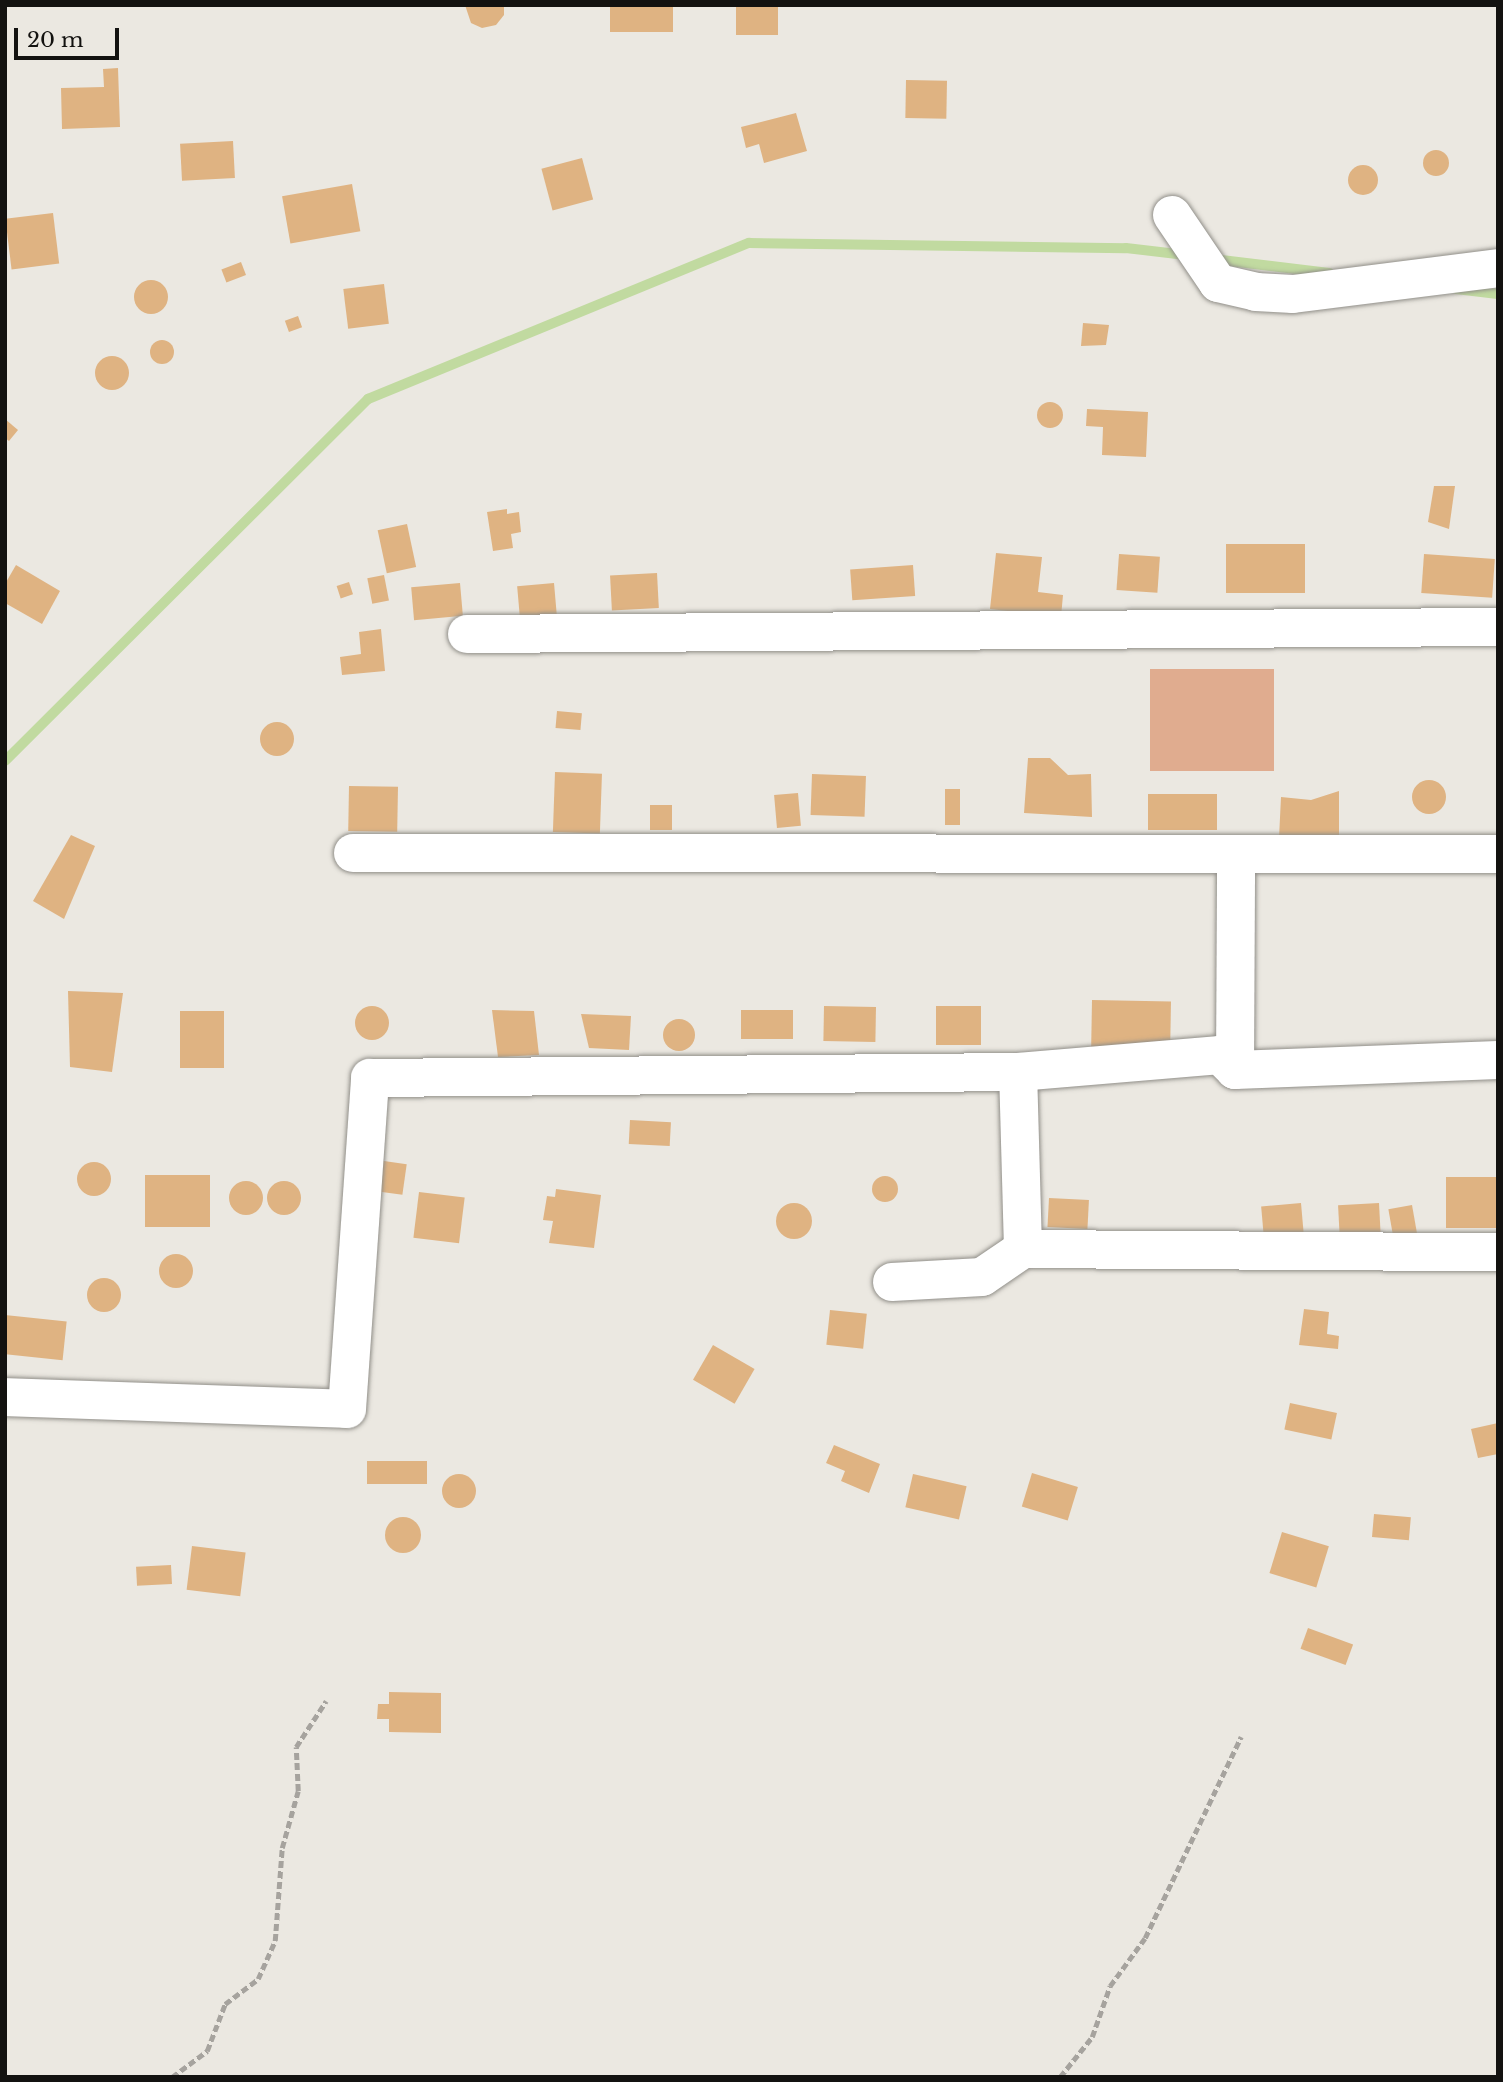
<!DOCTYPE html>
<html>
<head>
<meta charset="utf-8">
<style>
	body { margin:0 }
	#map { position:relative; width:1503px; height:2082px; overflow:hidden; background:#ebe8e1; font-family:"Libre Baskerville",serif }
	div>[style] { position:absolute }
	.green>* { inset:0; background:#e0ac8f; transform-origin:0 0 }
	.stream>* { height:10px; margin:-5px; padding:0 5px; transform-origin:5px; border-radius:5px; background:#c1daa0 }
	.building>* { inset:0; background:#dfb382; transform-origin:0 0 }
	.round { border-radius:50% }
	.path>* { height:4.5px; margin-top:-2.25px; transform-origin:0; background:repeating-linear-gradient(90deg,#a6a39e 0 7px,transparent 0 10.5px) }
	.roads { filter:drop-shadow(0 0 2px #918f89) drop-shadow(0 0 2px #918f89) }
	.minor>* { height:38px; margin:-19px; padding:0 19px; transform-origin:19px; border-radius:19px; background:#fff }
	span { translate:-50% -50%; white-space:nowrap; text-align:center; line-height:1.15; -webkit-text-stroke:5px #ebe8e1; paint-order:stroke }
	.frame { position:absolute; inset:0; border:7px solid #131210; pointer-events:none }
	.scale { position:absolute; left:14px; top:28px; width:105px; height:32px; box-sizing:border-box; border:4px solid #131210; border-top:0; padding-left:9px; font-size:21px; line-height:24px; white-space:nowrap; color:#131210; -webkit-text-stroke:5px #ebe8e1; paint-order:stroke }
</style>
</head>
<body>
<div id="map">
	<div class="green">
		<div style="left:1150px;top:669px;width:124px;height:102px"></div>
	</div>
	<div class="stream">
		<div style="left:1213px;top:259px;width:117px;rotate:6.9deg"></div>
		<div style="left:1456px;top:289px;width:42px;rotate:6.8deg"></div>
		<div style="left:5px;top:761px;width:513px;rotate:-44.92deg"></div>
		<div style="left:368px;top:399px;width:412px;rotate:-22.3deg"></div>
		<div style="left:749px;top:243px;width:377px;rotate:0.8deg"></div>
		<div style="left:1126px;top:248px;width:60px;rotate:6.7deg"></div>
	</div>
	<div class="building">
		<div style="clip-path:polygon(465px 5px,504px 5px,504px 15px,496px 25px,482px 28px,471px 23px)"></div>
		<div style="left:610px;top:5px;width:63px;height:27px"></div>
		<div style="left:736px;top:5px;width:42px;height:30px"></div>
		<div style="clip-path:polygon(118px 68px,120px 127px,62px 129px,61px 88px,104px 87px,103px 69px)"></div>
		<div style="left:906px;top:80px;width:41px;height:38px;rotate:1deg"></div>
		<div style="clip-path:polygon(796px 113px,807px 151px,764px 163px,759px 144px,746px 148px,741px 127px)"></div>
		<div style="left:233px;top:141px;width:37px;height:53px;rotate:87deg"></div>
		<div class="round" style="left:1423px;top:150px;width:26px;height:26px"></div>
		<div style="left:582px;top:158px;width:43px;height:42px;rotate:75deg"></div>
		<div class="round" style="left:1348px;top:165px;width:30px;height:30px"></div>
		<div style="left:352px;top:184px;width:48px;height:71px;rotate:80deg"></div>
		<div style="left:53px;top:213px;width:51px;height:48px;rotate:83deg"></div>
		<div style="left:241px;top:262px;width:14px;height:21px;rotate:69deg"></div>
		<div class="round" style="left:134px;top:280px;width:34px;height:34px"></div>
		<div style="left:384px;top:284px;width:40px;height:41px;rotate:83deg"></div>
		<div style="left:298px;top:316px;width:12px;height:14px;rotate:70deg"></div>
		<div style="clip-path:polygon(1083px 323px,1109px 325px,1106px 345px,1081px 346px)"></div>
		<div class="round" style="left:150px;top:340px;width:24px;height:24px"></div>
		<div class="round" style="left:95px;top:356px;width:34px;height:34px"></div>
		<div class="round" style="left:1037px;top:402px;width:26px;height:26px"></div>
		<div style="clip-path:polygon(1087px 409px,1148px 412px,1146px 457px,1102px 455px,1103px 427px,1086px 426px)"></div>
		<div style="clip-path:polygon(5px 419px,18px 430px,9px 441px,5px 438px)"></div>
		<div style="clip-path:polygon(1434px 486px,1455px 486px,1449px 529px,1428px 522px)"></div>
		<div style="clip-path:polygon(507px 509px,507px 514px,519px 512px,521px 532px,511px 534px,513px 548px,493px 551px,487px 512px)"></div>
		<div style="left:407px;top:524px;width:44px;height:30px;rotate:78deg"></div>
		<div style="left:1226px;top:544px;width:79px;height:49px"></div>
		<div style="clip-path:polygon(996px 553px,1042px 557px,1038px 592px,1063px 595px,1061px 617px,990px 609px)"></div>
		<div style="left:1119px;top:554px;width:41px;height:36px;rotate:4deg"></div>
		<div style="left:1424px;top:554px;width:71px;height:39px;rotate:4deg"></div>
		<div style="clip-path:polygon(16px 565px,60px 591px,42px 624px,5px 603px,5px 584px)"></div>
		<div style="left:913px;top:565px;width:31px;height:63px;rotate:86deg"></div>
		<div style="left:657px;top:573px;width:35px;height:47px;rotate:87deg"></div>
		<div style="left:384px;top:575px;width:26px;height:17px;rotate:79deg"></div>
		<div style="left:349px;top:582px;width:13px;height:13px;rotate:72deg"></div>
		<div style="left:460px;top:583px;width:33px;height:49px;rotate:85deg"></div>
		<div style="left:554px;top:583px;width:32px;height:37px;rotate:85deg"></div>
		<div style="clip-path:polygon(381px 629px,385px 671px,342px 675px,340px 657px,361px 654px,359px 632px)"></div>
		<div style="left:557px;top:711px;width:25px;height:17px;rotate:5deg"></div>
		<div class="round" style="left:260px;top:722px;width:34px;height:34px"></div>
		<div style="clip-path:polygon(1028px 758px,1050px 758px,1068px 775px,1091px 774px,1092px 817px,1024px 813px)"></div>
		<div style="left:555px;top:772px;width:47px;height:60px;rotate:2deg"></div>
		<div style="left:812px;top:774px;width:54px;height:41px;rotate:2deg"></div>
		<div class="round" style="left:1412px;top:780px;width:34px;height:34px"></div>
		<div style="left:349px;top:786px;width:49px;height:45px;rotate:1deg"></div>
		<div style="left:945px;top:789px;width:15px;height:36px"></div>
		<div style="clip-path:polygon(1339px 791px,1339px 840px,1279px 838px,1281px 797px,1311px 800px)"></div>
		<div style="left:798px;top:793px;width:33px;height:24px;rotate:85deg"></div>
		<div style="left:1148px;top:794px;width:69px;height:36px"></div>
		<div style="left:650px;top:805px;width:22px;height:25px"></div>
		<div style="clip-path:polygon(71px 835px,95px 846px,64px 919px,33px 901px)"></div>
		<div style="clip-path:polygon(68px 991px,123px 993px,112px 1072px,70px 1067px)"></div>
		<div style="left:1092px;top:1000px;width:79px;height:57px;rotate:1deg"></div>
		<div style="left:824px;top:1006px;width:52px;height:35px;rotate:1deg"></div>
		<div style="left:936px;top:1006px;width:45px;height:39px"></div>
		<div class="round" style="left:355px;top:1006px;width:34px;height:34px"></div>
		<div style="clip-path:polygon(492px 1010px,534px 1011px,539px 1055px,498px 1057px)"></div>
		<div style="left:741px;top:1010px;width:52px;height:29px"></div>
		<div style="left:180px;top:1011px;width:44px;height:57px"></div>
		<div style="clip-path:polygon(581px 1014px,631px 1016px,629px 1050px,589px 1048px)"></div>
		<div class="round" style="left:663px;top:1019px;width:32px;height:32px"></div>
		<div style="left:630px;top:1120px;width:41px;height:24px;rotate:3deg"></div>
		<div style="left:377px;top:1160px;width:30px;height:31px;rotate:8deg"></div>
		<div class="round" style="left:77px;top:1162px;width:34px;height:34px"></div>
		<div style="left:145px;top:1175px;width:65px;height:52px"></div>
		<div class="round" style="left:872px;top:1176px;width:26px;height:26px"></div>
		<div style="left:1498px;top:1177px;width:51px;height:52px;rotate:90deg"></div>
		<div class="round" style="left:267px;top:1181px;width:34px;height:34px"></div>
		<div class="round" style="left:229px;top:1181px;width:34px;height:34px"></div>
		<div style="clip-path:polygon(556px 1189px,601px 1195px,594px 1248px,549px 1243px,553px 1221px,543px 1220px,547px 1196px,555px 1197px)"></div>
		<div style="left:419px;top:1192px;width:46px;height:46px;rotate:7deg"></div>
		<div style="left:1049px;top:1198px;width:40px;height:29px;rotate:3deg"></div>
		<div style="left:1301px;top:1203px;width:33px;height:40px;rotate:85deg"></div>
		<div style="left:1379px;top:1203px;width:38px;height:41px;rotate:87deg"></div>
		<div class="round" style="left:776px;top:1203px;width:36px;height:36px"></div>
		<div style="left:1412px;top:1205px;width:29px;height:24px;rotate:80deg"></div>
		<div class="round" style="left:159px;top:1254px;width:34px;height:34px"></div>
		<div class="round" style="left:87px;top:1278px;width:34px;height:34px"></div>
		<div style="clip-path:polygon(1304px 1309px,1329px 1312px,1327px 1334px,1339px 1336px,1338px 1349px,1299px 1345px)"></div>
		<div style="left:830px;top:1310px;width:37px;height:35px;rotate:6deg"></div>
		<div style="left:5px;top:1315px;width:62px;height:39px;rotate:6deg"></div>
		<div style="left:713px;top:1345px;width:48px;height:40px;rotate:30deg"></div>
		<div style="left:1290px;top:1403px;width:48px;height:27px;rotate:12deg"></div>
		<div style="clip-path:polygon(1498px 1423px,1498px 1454px,1478px 1458px,1471px 1429px)"></div>
		<div style="clip-path:polygon(834px 1445px,880px 1464px,869px 1493px,841px 1481px,845px 1471px,826px 1463px)"></div>
		<div style="left:367px;top:1461px;width:60px;height:23px"></div>
		<div style="left:1032px;top:1473px;width:48px;height:35px;rotate:17deg"></div>
		<div style="left:913px;top:1474px;width:55px;height:34px;rotate:13deg"></div>
		<div class="round" style="left:442px;top:1474px;width:34px;height:34px"></div>
		<div style="left:1374px;top:1514px;width:37px;height:23px;rotate:5deg"></div>
		<div class="round" style="left:385px;top:1517px;width:36px;height:36px"></div>
		<div style="left:1282px;top:1532px;width:49px;height:43px;rotate:17deg"></div>
		<div style="left:192px;top:1546px;width:54px;height:44px;rotate:7deg"></div>
		<div style="left:171px;top:1565px;width:19px;height:35px;rotate:87deg"></div>
		<div style="left:1308px;top:1628px;width:48px;height:22px;rotate:20deg"></div>
		<div style="clip-path:polygon(389px 1692px,441px 1693px,441px 1733px,389px 1732px,389px 1719px,377px 1719px,378px 1704px,389px 1704px)"></div>
	</div>
	<div class="path">
		<div style="left:172px;top:2077px;width:44px;rotate:-36.6deg"></div>
		<div style="left:207px;top:2051px;width:50px;rotate:-69deg"></div>
		<div style="left:225px;top:2004px;width:41px;rotate:-37.1deg"></div>
		<div style="left:258px;top:1979px;width:42px;rotate:-65.9deg"></div>
		<div style="left:275px;top:1941px;width:93px;rotate:-85.7deg"></div>
		<div style="left:282px;top:1848px;width:59px;rotate:-74.3deg"></div>
		<div style="left:298px;top:1791px;width:44px;rotate:-92.6deg"></div>
		<div style="left:296px;top:1747px;width:55px;rotate:-56.9deg"></div>
		<div style="left:1060px;top:2077px;width:51px;rotate:-51.3deg"></div>
		<div style="left:1092px;top:2037px;width:54px;rotate:-70.6deg"></div>
		<div style="left:1110px;top:1986px;width:59px;rotate:-53.9deg"></div>
		<div style="left:1145px;top:1938px;width:223px;rotate:-64.5deg"></div>
	</div>
	<div class="roads">
		<div class="minor">
			<div style="left:1172px;top:215px;width:82px;rotate:55.9deg"></div>
			<div style="left:1218px;top:283px;width:39px;rotate:13deg"></div>
			<div style="left:1256px;top:292px;width:37px;rotate:3deg"></div>
			<div style="left:1293px;top:294px;width:207px;rotate:-7.2deg"></div>
			<div style="left:467px;top:634px;width:1031px;rotate:-0.39deg"></div>
			<div style="left:353px;top:853px;width:1145px;rotate:0.05deg"></div>
			<div style="left:1235px;top:1070px;width:216px;rotate:-89.7deg"></div>
			<div style="left:1023px;top:1249px;width:475px;rotate:0.4deg"></div>
			<div style="left:892px;top:1282px;width:90px;rotate:-3.2deg"></div>
			<div style="left:982px;top:1277px;width:50px;rotate:-34.3deg"></div>
			<div style="left:1023px;top:1249px;width:177px;rotate:-91.6deg"></div>
			<div style="left:5px;top:1397px;width:342px;rotate:2deg"></div>
			<div style="left:347px;top:1409px;width:332px;rotate:-86deg"></div>
			<div style="left:370px;top:1078px;width:648px;rotate:-0.53deg"></div>
			<div style="left:1018px;top:1072px;width:203px;rotate:-4.8deg"></div>
			<div style="left:1220px;top:1055px;width:21px;rotate:45deg"></div>
			<div style="left:1235px;top:1070px;width:263px;rotate:-2.2deg"></div>
		</div>
	</div>
	<div class="frame"></div>
	<div class="scale">20 m</div>
</div>
</body>
</html>
